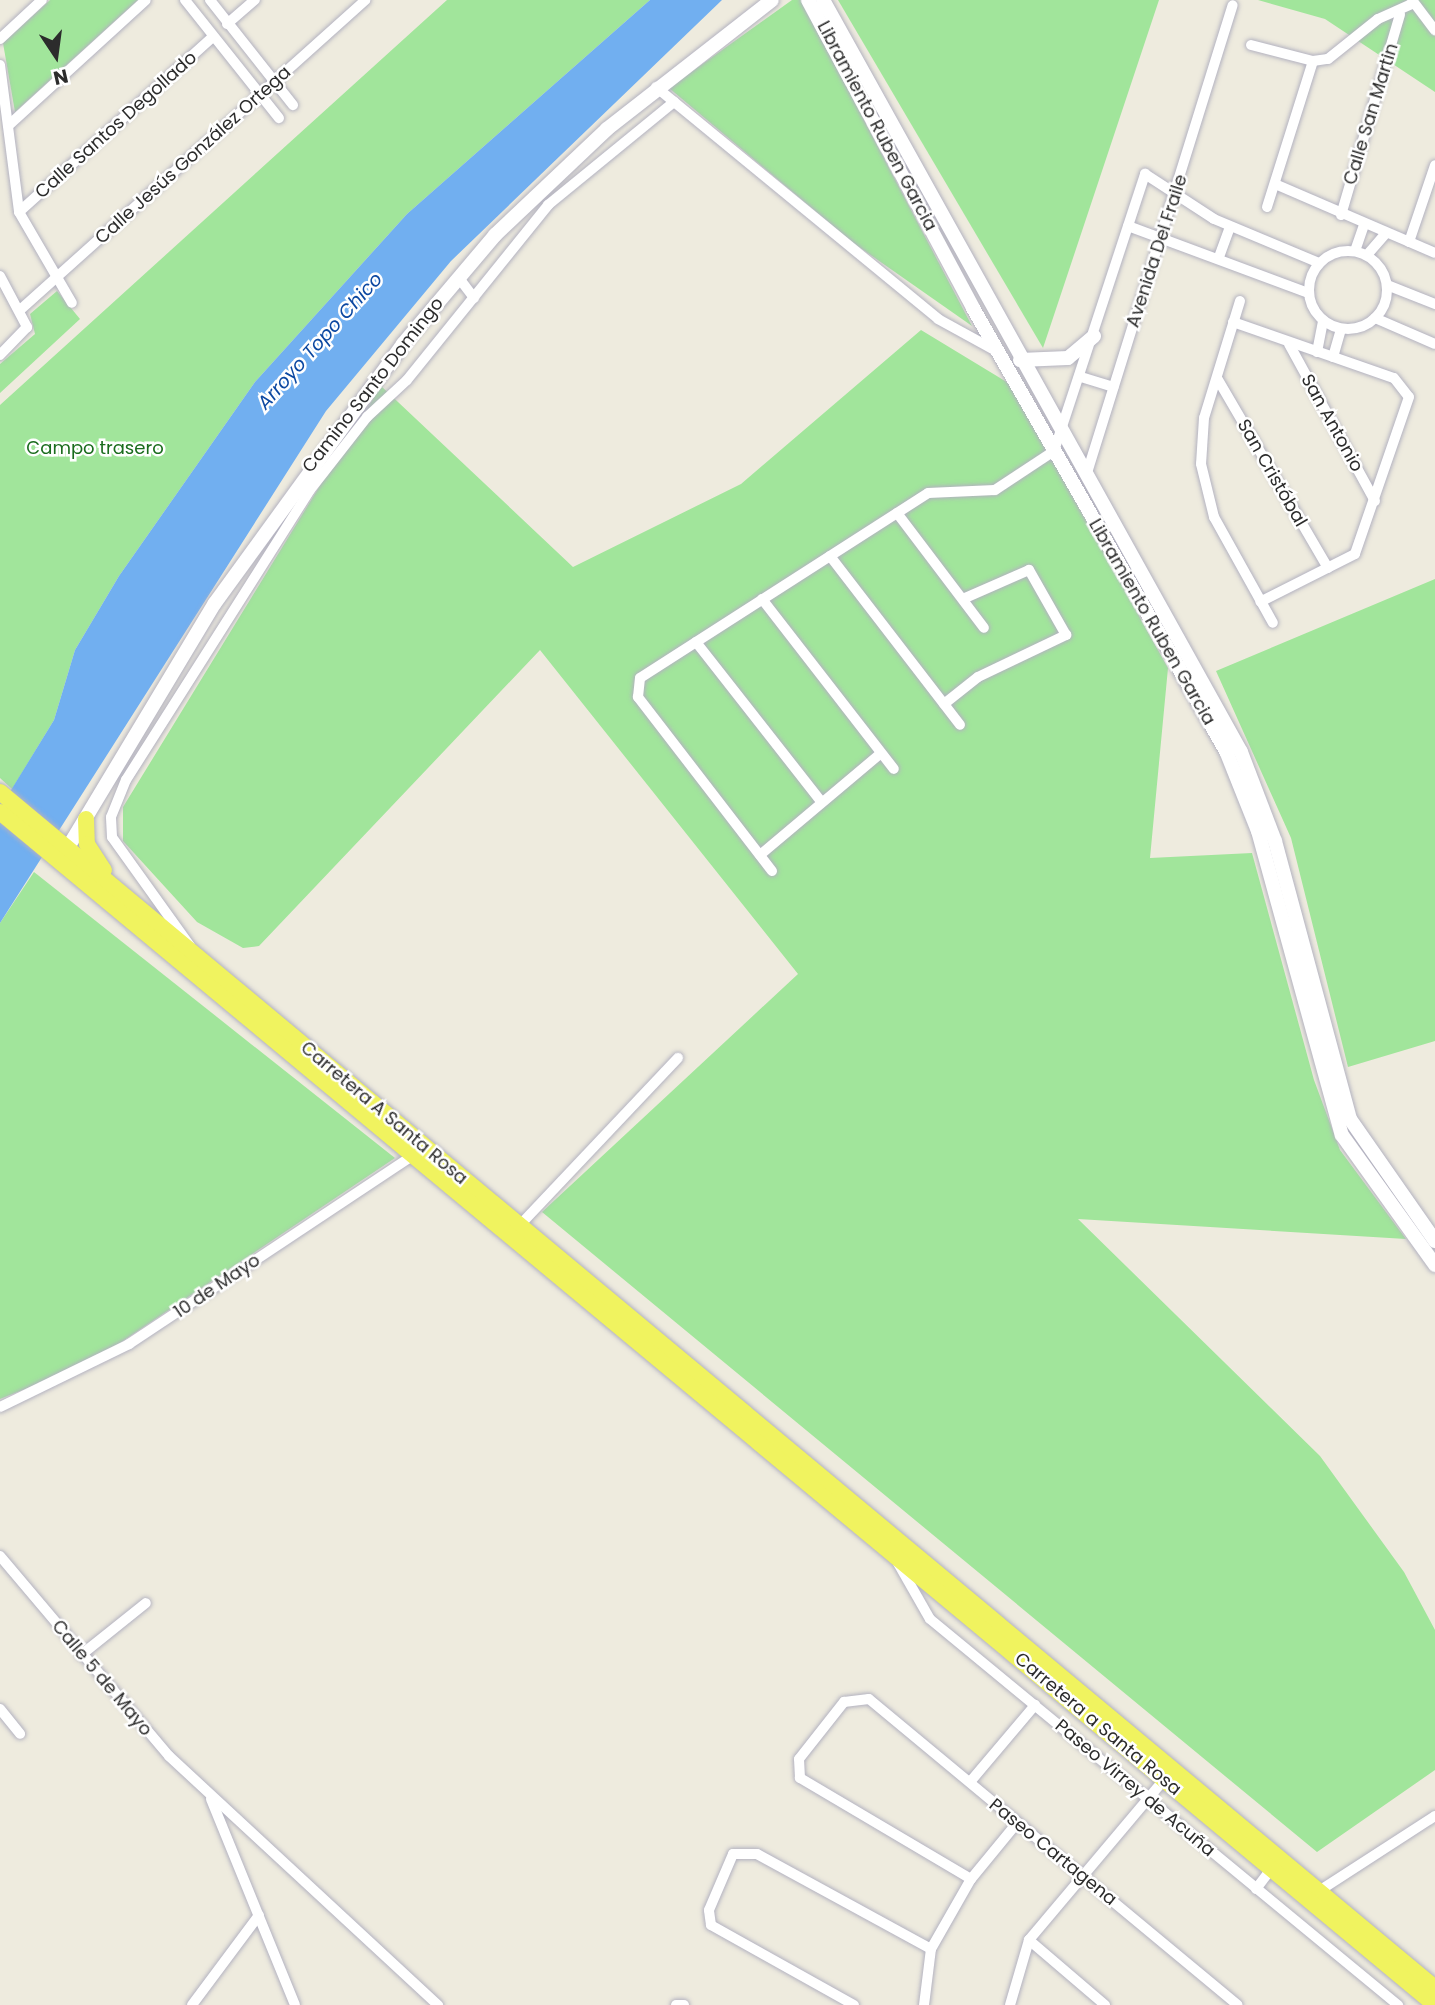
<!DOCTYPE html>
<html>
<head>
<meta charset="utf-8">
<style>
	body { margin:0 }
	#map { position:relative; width:1435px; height:2005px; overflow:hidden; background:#eeebde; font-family:Poppins,sans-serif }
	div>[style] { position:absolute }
	.green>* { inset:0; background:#a1e59b }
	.water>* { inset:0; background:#71aff0 }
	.roads { filter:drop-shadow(0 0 2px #b3b2c0) drop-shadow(0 0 2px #b3b2c0) }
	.street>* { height:10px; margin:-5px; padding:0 5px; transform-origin:5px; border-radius:5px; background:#fff }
	.street>.ring { margin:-5px; padding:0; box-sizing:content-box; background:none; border:10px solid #fff; border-radius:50% }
	.secondary>* { height:14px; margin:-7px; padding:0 7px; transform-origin:7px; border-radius:7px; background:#fff }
	.primary>* { height:16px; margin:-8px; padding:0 8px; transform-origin:8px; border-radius:8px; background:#f0f35f }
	span { translate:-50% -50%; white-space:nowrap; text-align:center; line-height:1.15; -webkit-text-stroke:5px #fff; paint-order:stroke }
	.street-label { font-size:18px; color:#2c2c2c }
	.park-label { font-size:18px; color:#1a6c1d }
	.water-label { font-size:19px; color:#0c48a1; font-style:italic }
	.north { position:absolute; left:21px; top:21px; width:70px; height:70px; -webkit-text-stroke:5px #fff; paint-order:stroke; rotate:167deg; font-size:19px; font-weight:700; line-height:28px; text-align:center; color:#2c2c2c }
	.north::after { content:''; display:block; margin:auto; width:24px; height:32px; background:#2c2c2c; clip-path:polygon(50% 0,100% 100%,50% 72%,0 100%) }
</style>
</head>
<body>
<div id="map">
	<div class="green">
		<div style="clip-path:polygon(50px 0,138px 0,15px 112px,3px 43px)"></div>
		<div style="clip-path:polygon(447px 0,650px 0,407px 214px,255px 382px,119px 576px,75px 650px,54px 720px,12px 789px,0 778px,0 405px)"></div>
		<div style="clip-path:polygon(792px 0,801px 0,972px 326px,852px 242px,669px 88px)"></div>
		<div style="clip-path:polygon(838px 0,1159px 0,1043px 348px)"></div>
		<div style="clip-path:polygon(1258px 0,1435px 0,1435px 92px,1325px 19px)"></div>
		<div style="clip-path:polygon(57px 291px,80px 319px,0 393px,0 364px,35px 334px,30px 314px)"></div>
		<div style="clip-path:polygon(921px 330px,1010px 384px,1168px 668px,1150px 858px,1252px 853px,1314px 1080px,1340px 1150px,1406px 1239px,1078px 1219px,1320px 1456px,1404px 1572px,1435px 1630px,1435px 1770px,1317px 1852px,542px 1212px,798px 974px,540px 650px,259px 946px,243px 948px,197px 922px,123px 841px,123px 807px,381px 386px,573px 567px,741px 484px)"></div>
		<div style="clip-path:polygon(1435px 579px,1435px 1041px,1348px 1067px,1291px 838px,1216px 671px)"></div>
		<div style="clip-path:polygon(34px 872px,395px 1158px,90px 1363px,0 1399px,0 923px)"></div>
	</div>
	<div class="water">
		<div style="clip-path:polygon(650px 0,722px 0,451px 261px,326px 411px,0 923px,0 808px,54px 720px,75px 650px,119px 576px,255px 382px,407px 214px)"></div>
	</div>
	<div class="roads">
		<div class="street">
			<div style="left:185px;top:0;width:151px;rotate:51.5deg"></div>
			<div style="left:210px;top:0;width:134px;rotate:51.7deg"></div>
			<div style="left:1412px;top:0;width:38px;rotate:53deg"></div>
			<div style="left:227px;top:24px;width:37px;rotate:-41deg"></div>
			<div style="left:0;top:39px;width:57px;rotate:-42.9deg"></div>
			<div style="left:1251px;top:45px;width:64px;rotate:14.5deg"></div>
			<div style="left:1313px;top:61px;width:15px;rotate:-8deg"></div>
			<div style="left:1328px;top:59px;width:64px;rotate:-38.7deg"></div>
			<div style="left:1378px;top:19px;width:39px;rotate:-24deg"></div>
			<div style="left:0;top:65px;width:148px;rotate:82.6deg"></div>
			<div style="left:19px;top:212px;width:105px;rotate:59.8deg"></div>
			<div style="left:656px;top:87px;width:365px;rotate:39.4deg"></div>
			<div style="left:938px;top:319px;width:68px;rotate:28.8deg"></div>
			<div style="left:9px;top:125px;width:185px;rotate:-42.4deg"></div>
			<div style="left:1275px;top:184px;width:174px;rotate:23.3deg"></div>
			<div style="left:1267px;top:207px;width:153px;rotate:-72.5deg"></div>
			<div style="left:19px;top:212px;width:261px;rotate:-42.1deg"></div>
			<div style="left:1341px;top:215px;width:209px;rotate:-73.6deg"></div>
			<div style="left:1128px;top:226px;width:192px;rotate:20.4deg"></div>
			<div style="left:1409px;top:242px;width:81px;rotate:-71.3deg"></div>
			<div class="ring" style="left:1309px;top:251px;width:68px;height:68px"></div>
			<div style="left:1355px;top:251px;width:28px;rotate:-71deg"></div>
			<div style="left:1367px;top:255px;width:29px;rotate:-49deg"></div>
			<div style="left:1219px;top:257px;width:32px;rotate:-70deg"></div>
			<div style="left:0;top:276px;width:58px;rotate:62.1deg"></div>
			<div style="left:27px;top:327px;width:39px;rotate:134deg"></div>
			<div style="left:459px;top:278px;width:25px;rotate:53deg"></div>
			<div style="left:1387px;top:285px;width:52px;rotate:21.6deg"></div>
			<div style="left:1240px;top:301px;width:122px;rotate:107.1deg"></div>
			<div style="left:1204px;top:418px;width:46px;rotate:93.7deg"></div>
			<div style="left:1201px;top:464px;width:55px;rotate:76.2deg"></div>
			<div style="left:1214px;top:517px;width:121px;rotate:60.9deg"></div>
			<div style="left:20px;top:310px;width:464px;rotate:-41.9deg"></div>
			<div style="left:1375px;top:318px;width:65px;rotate:23.4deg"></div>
			<div style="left:1233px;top:322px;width:170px;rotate:19.2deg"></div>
			<div style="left:1394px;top:378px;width:24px;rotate:52deg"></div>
			<div style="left:1409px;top:397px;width:166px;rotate:109deg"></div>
			<div style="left:1355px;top:554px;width:106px;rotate:153.2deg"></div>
			<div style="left:1289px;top:344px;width:179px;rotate:61.3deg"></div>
			<div style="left:1317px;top:352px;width:32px;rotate:-79deg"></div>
			<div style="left:1333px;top:357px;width:29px;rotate:-74deg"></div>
			<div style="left:1081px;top:377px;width:34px;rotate:17deg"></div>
			<div style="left:1217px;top:378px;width:220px;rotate:59.7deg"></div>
			<div style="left:1086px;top:476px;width:493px;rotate:-72.7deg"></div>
			<div style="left:897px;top:513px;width:144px;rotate:52.9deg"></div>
			<div style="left:830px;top:556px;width:213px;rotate:52.4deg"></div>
			<div style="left:762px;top:599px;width:215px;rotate:52.2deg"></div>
			<div style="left:696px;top:642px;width:201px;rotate:51.9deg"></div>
			<div style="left:944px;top:704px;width:43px;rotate:-38.5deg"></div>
			<div style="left:978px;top:677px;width:98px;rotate:-25.5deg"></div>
			<div style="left:1066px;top:635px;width:75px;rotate:-119.6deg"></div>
			<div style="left:1029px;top:570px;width:72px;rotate:156.3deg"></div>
			<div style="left:760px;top:855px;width:158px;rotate:-40.1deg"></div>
			<div style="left:772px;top:871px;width:220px;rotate:-127.6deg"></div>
			<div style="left:638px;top:697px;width:19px;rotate:-84deg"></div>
			<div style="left:640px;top:678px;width:342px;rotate:-32.7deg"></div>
			<div style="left:928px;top:493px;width:67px;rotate:-2.6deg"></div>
			<div style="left:995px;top:490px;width:71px;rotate:-33.5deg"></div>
			<div style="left:1054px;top:451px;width:292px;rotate:-71.8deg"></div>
			<div style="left:1145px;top:174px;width:82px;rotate:33.1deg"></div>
			<div style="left:1214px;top:219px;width:114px;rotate:22.7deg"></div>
			<div style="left:190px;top:946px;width:134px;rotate:-125.6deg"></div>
			<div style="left:112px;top:837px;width:20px;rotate:-93deg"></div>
			<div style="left:111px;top:817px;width:40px;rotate:-68deg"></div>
			<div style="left:126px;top:780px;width:343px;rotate:-57.6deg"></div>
			<div style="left:310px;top:490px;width:93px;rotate:-52deg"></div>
			<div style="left:367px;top:417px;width:54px;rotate:-42.8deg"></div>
			<div style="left:407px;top:380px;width:225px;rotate:-51.1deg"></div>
			<div style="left:548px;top:205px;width:163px;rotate:-39.3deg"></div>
			<div style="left:520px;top:1225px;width:230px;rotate:-46.6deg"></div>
			<div style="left:0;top:1407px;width:144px;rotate:-26deg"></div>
			<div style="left:129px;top:1344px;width:345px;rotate:-33.6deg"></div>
			<div style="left:0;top:1556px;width:262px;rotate:49.8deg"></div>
			<div style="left:169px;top:1756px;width:367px;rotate:42.8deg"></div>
			<div style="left:898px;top:1563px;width:64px;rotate:60.3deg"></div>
			<div style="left:930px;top:1619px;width:607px;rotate:39.52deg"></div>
			<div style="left:81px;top:1655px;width:83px;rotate:-38.7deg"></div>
			<div style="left:0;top:1709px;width:32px;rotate:51deg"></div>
			<div style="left:970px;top:1782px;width:101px;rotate:-49.8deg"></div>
			<div style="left:211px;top:1799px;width:222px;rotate:67.8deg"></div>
			<div style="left:971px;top:1879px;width:199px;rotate:-149.4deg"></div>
			<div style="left:800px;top:1778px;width:19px;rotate:-93deg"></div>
			<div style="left:799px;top:1759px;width:73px;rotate:-51.7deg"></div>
			<div style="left:844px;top:1702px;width:25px;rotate:-7deg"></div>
			<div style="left:869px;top:1699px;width:479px;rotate:39.7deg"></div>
			<div style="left:1256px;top:1889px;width:26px;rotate:-53deg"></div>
			<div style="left:1319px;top:1891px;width:138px;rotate:-32.9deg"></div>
			<div style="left:1029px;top:1940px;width:100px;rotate:40.5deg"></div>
			<div style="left:192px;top:2005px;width:112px;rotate:-53.3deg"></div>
			<div style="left:676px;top:2005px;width:8px"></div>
			<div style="left:854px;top:2005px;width:164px;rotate:-150.8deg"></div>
			<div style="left:711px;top:1925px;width:15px;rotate:-98deg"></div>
			<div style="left:709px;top:1910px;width:61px;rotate:-66.8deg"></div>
			<div style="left:733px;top:1854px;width:24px"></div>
			<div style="left:757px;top:1854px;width:198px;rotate:28.6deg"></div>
			<div style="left:924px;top:2005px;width:56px;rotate:-82.9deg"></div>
			<div style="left:931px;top:1949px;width:81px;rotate:-60.3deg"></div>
			<div style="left:971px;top:1879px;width:72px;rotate:-50.6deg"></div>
			<div style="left:1010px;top:2005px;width:68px;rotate:-73.7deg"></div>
			<div style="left:1029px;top:1940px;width:216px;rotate:-49.9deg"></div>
		</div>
		<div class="secondary">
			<div style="left:808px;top:0;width:349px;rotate:61.8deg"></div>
			<div style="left:973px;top:308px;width:510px;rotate:60.27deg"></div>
			<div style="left:1226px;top:751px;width:86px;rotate:68.2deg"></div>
			<div style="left:1258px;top:831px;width:315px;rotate:74.6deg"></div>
			<div style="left:1342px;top:1135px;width:160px;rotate:54.4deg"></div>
			<div style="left:823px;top:0;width:860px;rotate:60.93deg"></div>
			<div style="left:1241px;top:752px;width:95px;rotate:69.1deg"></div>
			<div style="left:1275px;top:841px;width:288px;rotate:74.9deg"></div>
			<div style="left:1350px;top:1119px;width:149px;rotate:55.1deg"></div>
			<div style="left:1020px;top:360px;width:48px;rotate:-2.4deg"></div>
			<div style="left:1068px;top:358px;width:34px;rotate:-40deg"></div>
			<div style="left:67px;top:849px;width:287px;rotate:-59deg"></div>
			<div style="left:215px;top:603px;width:320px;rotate:-54deg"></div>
			<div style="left:403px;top:344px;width:143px;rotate:-49.8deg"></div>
			<div style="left:495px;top:235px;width:154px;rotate:-43.4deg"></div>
			<div style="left:607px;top:129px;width:209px;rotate:-38deg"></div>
		</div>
		<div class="primary">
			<div style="left:0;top:792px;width:1868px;rotate:39.81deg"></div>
			<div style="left:0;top:812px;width:1866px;rotate:39.74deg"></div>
			<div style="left:86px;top:819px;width:25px;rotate:88deg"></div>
			<div style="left:87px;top:844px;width:31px;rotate:57deg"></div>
		</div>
	</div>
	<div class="street-label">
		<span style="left:1371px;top:114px;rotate:-73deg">Calle San Martin</span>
		<span style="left:116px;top:125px;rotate:-42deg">Calle Santos Degollado</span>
		<span style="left:877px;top:126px;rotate:62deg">Libramiento Ruben Garcia</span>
		<span style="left:193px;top:155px;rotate:-42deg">Calle Jesús González Ortega</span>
		<span style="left:1157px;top:251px;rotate:-72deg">Avenida Del Fraile</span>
		<span style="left:373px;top:385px;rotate:-52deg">Camino Santo Domingo</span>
		<span style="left:1332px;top:423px;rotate:61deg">San Antonio</span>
		<span style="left:1272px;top:473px;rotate:60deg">San Cristóbal</span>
		<span style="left:1152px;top:622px;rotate:60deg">Libramiento Ruben Garcia</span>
		<span style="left:384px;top:1113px;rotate:40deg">Carretera A Santa Rosa</span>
		<span style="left:217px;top:1286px;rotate:-34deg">10 de Mayo</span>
		<span style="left:102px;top:1678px;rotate:50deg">Calle 5 de Mayo</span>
		<span style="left:1098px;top:1724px;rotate:40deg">Carretera a Santa Rosa</span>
		<span style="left:1135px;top:1788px;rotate:40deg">Paseo Virrey de Acuña</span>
		<span style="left:1053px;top:1852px;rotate:39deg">Paseo Cartagena</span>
	</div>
	<div class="park-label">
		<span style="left:95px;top:448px">Campo trasero</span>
	</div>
	<div class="water-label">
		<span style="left:320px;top:341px;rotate:-48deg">Arroyo Topo Chico</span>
	</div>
	<div class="north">N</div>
</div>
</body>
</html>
